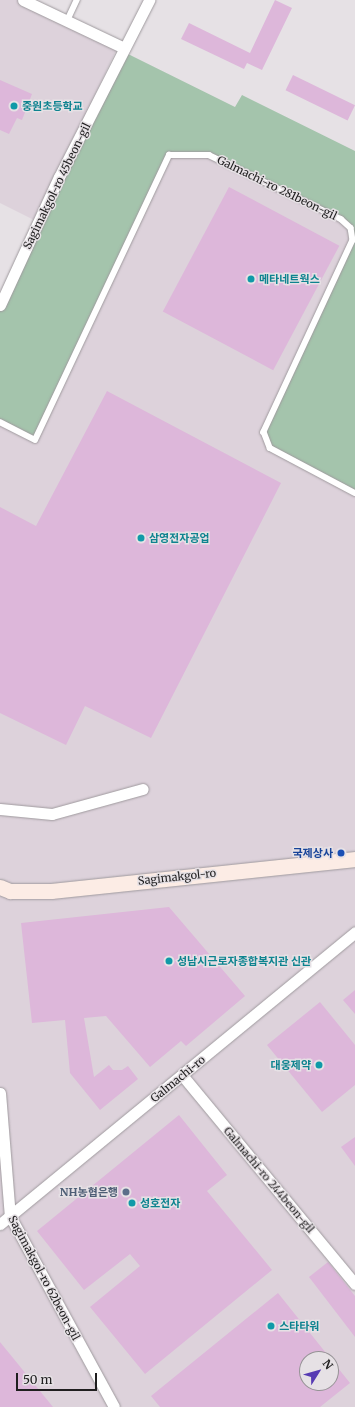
<!DOCTYPE html>
<html>
<head>
<meta charset="utf-8">
<style>
	body { margin:0 }
	#map { position:relative; width:355px; height:1407px; overflow:hidden; background:#e6e1e5; font-family:Merriweather,"Noto Sans KR",serif }
	div>[style] { position:absolute }
	.built>* { inset:0; background:#ddd2db }
	.green>* { inset:0; background:#a4c4ac }
	.building>* { inset:0; background:#ddb7da; transform-origin:0 0 }
	.roads { filter:drop-shadow(0 0 1px #9f9a9e) drop-shadow(0 0 1px #9f9a9e) }
	.lane>* { height:5.5px; margin:-2.75px; padding:0 2.75px; transform-origin:2.75px; border-radius:2.75px; background:#fff }
	.street>* { height:11px; margin:-5.5px; padding:0 5.5px; transform-origin:5.5px; border-radius:5.5px; background:#fff }
	.secondary>* { height:15px; margin:-7.5px; padding:0 7.5px; transform-origin:7.5px; border-radius:7.5px; background:#fcece5 }
	.dots>* { width:11px; height:11px; translate:-50% -50%; box-sizing:border-box; border:2px solid #e6e1e5; border-radius:50% }
	span { translate:-50% -50%; white-space:nowrap; text-align:center; line-height:1.15; -webkit-text-stroke:3px #e6e1e5; paint-order:stroke }
	.culture-label { font-size:11px; color:#0d838f; font-weight:700 }
	.left { translate:0 -50%; text-align:left }
	.right { translate:-100% -50%; text-align:right }
	.street-label { font-size:11px; color:#1f1e1f }
	.transit-label { font-size:11px; color:#164399; font-weight:700 }
	.service-label { font-size:11px; color:#4e5e75; font-weight:700 }
	.north { position:absolute; left:299px; top:1351px; width:40px; height:40px; box-sizing:border-box; background:#e6e1e5; border:1px solid #969396; border-radius:50%; rotate:53deg; font-size:11px; font-weight:700; line-height:16px; text-align:center; color:#1f1e1f }
	.north::after { content:''; display:block; margin:auto; width:14px; height:18px; background:#573bb3; clip-path:polygon(50% 0,100% 100%,50% 72%,0 100%) }
	.scale { position:absolute; left:16px; top:1373px; width:81px; height:18px; box-sizing:border-box; border:2px solid #1f1e1f; border-top:0; padding-left:5px; font-size:12px; line-height:14px; white-space:nowrap; color:#1f1e1f; -webkit-text-stroke:3px #e6e1e5; paint-order:stroke }
</style>
</head>
<body>
<div id="map">
	<div class="built">
		<div style="clip-path:polygon(0 0,23px 0,118px 46px,36px 221px,0 203px)"></div>
		<div style="clip-path:polygon(evenodd,169px 155px,209px 155px,341px 219px,351px 228px,355px 491px,355px 1407px,0 1407px,0 422px,169px 155px,307px 1359px,331px 1359px,331px 1383px,307px 1383px,307px 1359px)"></div>
	</div>
	<div class="green">
		<div style="clip-path:polygon(128px 54px,235px 107px,242px 95px,355px 151px,355px 491px,270px 448px,264px 432px,353px 240px,351px 228px,341px 219px,209px 155px,169px 155px,35px 440px,0 421px,0 300px)"></div>
	</div>
	<div class="building">
		<div style="clip-path:polygon(275px 0,292px 8px,262px 70px,247px 63px,244px 69px,181px 39px,189px 23px,250px 53px)"></div>
		<div style="left:293px;top:75px;width:69px;height:17px;rotate:26deg"></div>
		<div style="clip-path:polygon(0 80px,32px 94px,22px 120px,17px 118px,9px 134px,0 130px)"></div>
		<div style="left:229px;top:187px;width:125px;height:141px;rotate:28deg"></div>
		<div style="clip-path:polygon(107px 391px,281px 483px,151px 738px,85px 706px,66px 745px,0 713px,0 507px,36px 526px)"></div>
		<div style="clip-path:polygon(169px 907px,245px 996px,186px 1046px,181px 1041px,150px 1067px,106px 1016px,84px 1018px,94px 1077px,109px 1065px,113px 1070px,122px 1070px,128px 1066px,138px 1079px,100px 1110px,70px 1073px,65px 1020px,32px 1023px,21px 923px)"></div>
		<div style="clip-path:polygon(355px 990px,355px 1014px,343px 1000px)"></div>
		<div style="clip-path:polygon(320px 1002px,355px 1045px,355px 1085px,322px 1112px,267px 1045px)"></div>
		<div style="clip-path:polygon(179px 1115px,227px 1175px,207px 1191px,272px 1270px,145px 1374px,90px 1307px,140px 1266px,130px 1254px,84px 1290px,37px 1231px)"></div>
		<div style="clip-path:polygon(355px 1137px,355px 1166px,341px 1147px)"></div>
		<div style="clip-path:polygon(328px 1262px,355px 1296px,355px 1337px,309px 1277px)"></div>
		<div style="clip-path:polygon(evenodd,278px 1293px,350px 1383px,320px 1407px,160px 1407px,151px 1396px,278px 1293px,307px 1359px,331px 1359px,331px 1383px,307px 1383px,307px 1359px)"></div>
		<div style="clip-path:polygon(0 1342px,53px 1407px,0 1407px)"></div>
	</div>
	<div class="roads">
		<div class="lane">
			<div style="left:67px;top:21px;width:23px;rotate:-65deg"></div>
			<div style="left:0;top:422px;width:39px;rotate:27deg"></div>
			<div style="left:35px;top:440px;width:315px;rotate:-64.8deg"></div>
			<div style="left:169px;top:155px;width:40px"></div>
			<div style="left:209px;top:155px;width:147px;rotate:25.9deg"></div>
			<div style="left:341px;top:219px;width:13px;rotate:42deg"></div>
			<div style="left:351px;top:228px;width:12px;rotate:81deg"></div>
			<div style="left:353px;top:240px;width:212px;rotate:114.9deg"></div>
			<div style="left:264px;top:432px;width:17px;rotate:69deg"></div>
			<div style="left:270px;top:448px;width:96px;rotate:27.9deg"></div>
		</div>
		<div class="street">
			<div style="left:23px;top:0;width:112px;rotate:25.4deg"></div>
			<div style="left:0;top:305px;width:141px;rotate:-65.3deg"></div>
			<div style="left:59px;top:177px;width:199px;rotate:-63deg"></div>
			<div style="left:0;top:809px;width:52px;rotate:5.5deg"></div>
			<div style="left:52px;top:814px;width:94px;rotate:-15.4deg"></div>
			<div style="left:182px;top:1075px;width:271px;rotate:50.4deg"></div>
			<div style="left:0;top:1093px;width:123px;rotate:85.4deg"></div>
			<div style="left:10px;top:1216px;width:217px;rotate:61.4deg"></div>
			<div style="left:0;top:1224px;width:460px;rotate:-39.4deg"></div>
		</div>
		<div class="secondary">
			<div style="left:0;top:887px;width:11px;rotate:22deg"></div>
			<div style="left:10px;top:891px;width:41px"></div>
			<div style="left:51px;top:891px;width:306px;rotate:-6deg"></div>
		</div>
	</div>
	<div class="dots">
		<div style="left:14px;top:106px;background:#0f9aa8"></div>
		<div style="left:251px;top:279px;background:#0f9aa8"></div>
		<div style="left:141px;top:538px;background:#0f9aa8"></div>
		<div style="left:341px;top:853px;background:#1a4fb4"></div>
		<div style="left:169px;top:961px;background:#0f9aa8"></div>
		<div style="left:319px;top:1065px;background:#0f9aa8"></div>
		<div style="left:126px;top:1192px;background:#5c6f8a"></div>
		<div style="left:132px;top:1203px;background:#0f9aa8"></div>
		<div style="left:271px;top:1326px;background:#0f9aa8"></div>
	</div>
	<div class="culture-label">
		<span class="left" style="left:22px;top:106px">중원초등학교</span>
		<span class="left" style="left:259px;top:279px">메타네트웍스</span>
		<span class="left" style="left:149px;top:538px">삼영전자공업</span>
		<span class="left" style="left:177px;top:961px">성남시근로자종합복지관 신관</span>
		<span class="right" style="left:311px;top:1065px">대웅제약</span>
		<span class="left" style="left:140px;top:1203px">성호전자</span>
		<span class="left" style="left:279px;top:1326px">스타타워</span>
	</div>
	<div class="street-label">
		<span style="left:57px;top:186px;rotate:-64deg">Sagimakgol-ro 45beon-gil</span>
		<span style="left:277px;top:188px;rotate:26deg">Galmachi-ro 281beon-gil</span>
		<span style="left:177px;top:877px;rotate:-6deg">Sagimakgol-ro</span>
		<span style="left:178px;top:1079px;rotate:-39deg">Galmachi-ro</span>
		<span style="left:269px;top:1180px;rotate:50deg">Galmachi-ro 244beon-gil</span>
		<span style="left:44px;top:1278px;rotate:62deg">Sagimakgol-ro 62beon-gil</span>
	</div>
	<div class="transit-label">
		<span class="right" style="left:333px;top:853px">국제상사</span>
	</div>
	<div class="service-label">
		<span class="right" style="left:118px;top:1192px">NH농협은행</span>
	</div>
	<div class="north">N</div>
	<div class="scale">50 m</div>
</div>
</body>
</html>
